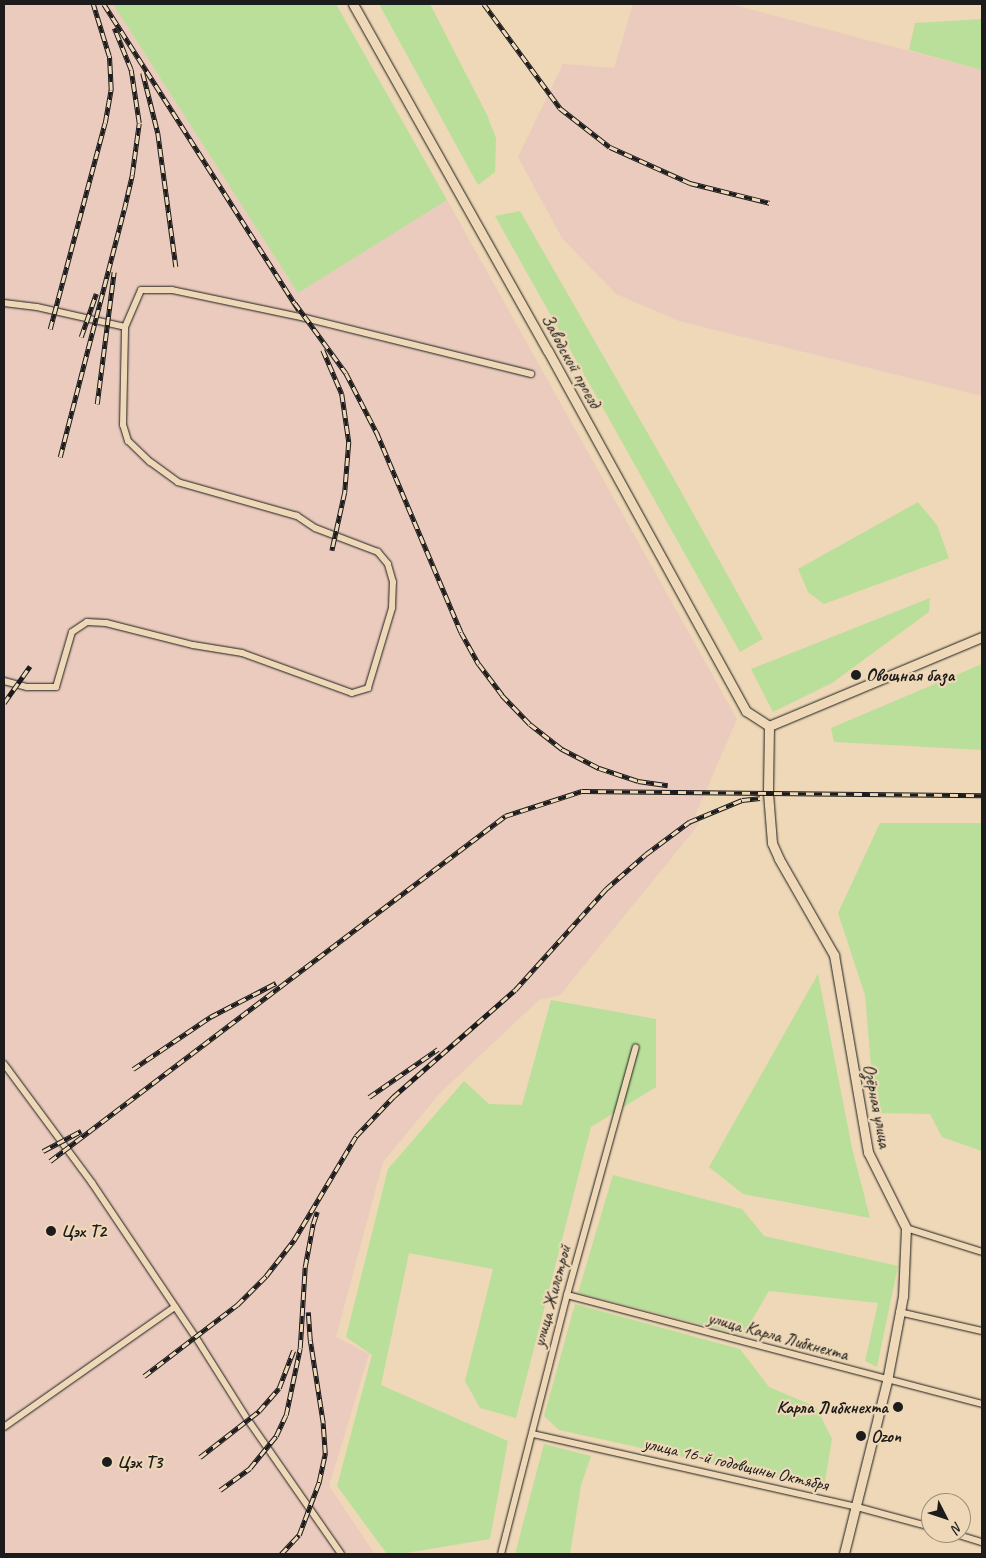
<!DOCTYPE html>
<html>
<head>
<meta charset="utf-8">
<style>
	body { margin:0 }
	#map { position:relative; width:986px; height:1558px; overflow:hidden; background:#eed8b7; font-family:Caveat,sans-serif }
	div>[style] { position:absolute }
	.built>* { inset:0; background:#eacbbd }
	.green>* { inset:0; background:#b9df9a }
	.roads { filter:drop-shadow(0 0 1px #1c1c1c) drop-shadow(0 0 1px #1c1c1c) }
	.street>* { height:6px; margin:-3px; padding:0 3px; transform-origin:3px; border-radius:3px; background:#eed8b7 }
	.secondary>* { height:9px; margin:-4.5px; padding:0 4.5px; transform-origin:4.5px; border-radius:4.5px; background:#eed8b7 }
	.rail>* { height:4.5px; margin-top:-2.25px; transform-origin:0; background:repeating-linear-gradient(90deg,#eed8b7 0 8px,#1c1c1c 0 16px); box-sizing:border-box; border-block:1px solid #1c1c1c }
	.dots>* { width:14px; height:14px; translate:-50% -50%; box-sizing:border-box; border:2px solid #eed8b7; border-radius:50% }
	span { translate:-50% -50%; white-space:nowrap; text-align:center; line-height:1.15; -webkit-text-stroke:4.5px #eed8b7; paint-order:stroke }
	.street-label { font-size:18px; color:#1c1c1c }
	.poi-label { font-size:18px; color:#1c1c1c; font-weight:700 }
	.left { translate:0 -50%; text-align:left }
	.right { translate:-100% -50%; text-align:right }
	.frame { position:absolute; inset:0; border:5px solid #1c1c1c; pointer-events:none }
	.north { position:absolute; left:921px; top:1493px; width:50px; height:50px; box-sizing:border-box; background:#eed8b7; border:1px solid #9a8d79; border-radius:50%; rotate:131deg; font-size:14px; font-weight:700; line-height:20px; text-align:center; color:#1c1c1c }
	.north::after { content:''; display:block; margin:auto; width:18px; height:22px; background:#1c1c1c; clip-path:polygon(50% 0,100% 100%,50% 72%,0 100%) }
</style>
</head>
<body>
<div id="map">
	<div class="built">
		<div style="clip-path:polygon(4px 4px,113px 4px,298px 293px,447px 200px,737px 719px,695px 816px,699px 824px,560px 995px,539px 1000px,439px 1094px,383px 1162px,336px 1337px,369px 1354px,329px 1486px,375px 1554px,4px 1554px)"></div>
		<div style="clip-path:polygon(633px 4px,730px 4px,982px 70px,982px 396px,679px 321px,616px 294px,562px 238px,518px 157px,563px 64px,614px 68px)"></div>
	</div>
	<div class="green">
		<div style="clip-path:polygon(113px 4px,336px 4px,447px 200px,298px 293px)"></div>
		<div style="clip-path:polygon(379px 4px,430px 4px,487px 115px,496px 138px,495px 172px,478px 185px)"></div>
		<div style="clip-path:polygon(982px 19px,982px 70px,909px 50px,915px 23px)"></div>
		<div style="clip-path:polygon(520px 211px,674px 479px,763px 639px,740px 652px,495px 216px)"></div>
		<div style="clip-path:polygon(918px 502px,937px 525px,949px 558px,824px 604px,808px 592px,798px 569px)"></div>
		<div style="clip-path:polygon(930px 598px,929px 612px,832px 683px,773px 712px,751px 669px)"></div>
		<div style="clip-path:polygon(982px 664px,982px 750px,834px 742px,831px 728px)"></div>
		<div style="clip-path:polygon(880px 823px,982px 823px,982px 1151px,942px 1137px,930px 1114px,875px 1113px,865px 995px,838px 913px)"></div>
		<div style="clip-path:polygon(818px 974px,852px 1148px,870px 1218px,743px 1194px,709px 1167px)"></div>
		<div style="clip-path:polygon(551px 1000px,656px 1019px,656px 1087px,591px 1127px,516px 1418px,480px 1408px,465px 1381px,493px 1269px,409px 1253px,381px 1385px,508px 1441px,490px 1539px,400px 1554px,387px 1554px,337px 1486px,372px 1355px,346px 1337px,388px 1169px,464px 1081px,489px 1104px,522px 1105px)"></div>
		<div style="clip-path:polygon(613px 1175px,742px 1209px,764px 1236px,898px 1266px,877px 1367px,865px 1361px,878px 1303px,769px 1291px,743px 1335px,578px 1293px)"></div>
		<div style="clip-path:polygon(575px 1304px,740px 1349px,769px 1387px,816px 1407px,832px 1439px,824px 1488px,559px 1430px,544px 1416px)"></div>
		<div style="clip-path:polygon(544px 1444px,591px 1456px,581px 1485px,570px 1554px,515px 1554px)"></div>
	</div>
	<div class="roads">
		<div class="street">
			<div style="left:4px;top:303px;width:33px;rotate:7deg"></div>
			<div style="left:37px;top:307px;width:90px;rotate:12.8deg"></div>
			<div style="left:4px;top:681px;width:24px;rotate:15deg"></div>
			<div style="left:27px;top:687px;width:29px"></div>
			<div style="left:56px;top:687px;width:57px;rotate:-73.8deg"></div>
			<div style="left:72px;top:632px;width:18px;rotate:-34deg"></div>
			<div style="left:87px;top:622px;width:19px;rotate:3deg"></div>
			<div style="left:106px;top:623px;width:90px;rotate:14.2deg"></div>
			<div style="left:193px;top:645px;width:50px;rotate:9.3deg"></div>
			<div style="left:242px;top:653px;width:117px;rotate:20deg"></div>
			<div style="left:352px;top:693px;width:17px;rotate:-17deg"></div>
			<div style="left:368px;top:688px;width:84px;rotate:-73.3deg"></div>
			<div style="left:392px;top:608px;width:26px;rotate:-88deg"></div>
			<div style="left:393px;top:582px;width:19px;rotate:-106deg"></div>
			<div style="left:388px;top:564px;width:16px;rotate:-130deg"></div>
			<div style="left:378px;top:552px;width:67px;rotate:-159.1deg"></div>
			<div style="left:315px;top:528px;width:22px;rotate:-146deg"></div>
			<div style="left:297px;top:516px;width:124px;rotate:-164.1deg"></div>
			<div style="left:178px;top:482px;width:34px;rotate:-144deg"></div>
			<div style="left:150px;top:462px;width:30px;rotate:-136deg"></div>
			<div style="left:128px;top:441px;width:17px;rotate:-107deg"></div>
			<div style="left:123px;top:425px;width:98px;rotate:-88.8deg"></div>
			<div style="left:125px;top:327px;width:40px;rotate:-66.6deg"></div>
			<div style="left:141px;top:290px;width:31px"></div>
			<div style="left:172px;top:290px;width:136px;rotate:11.9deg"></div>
			<div style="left:305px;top:318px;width:233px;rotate:13.9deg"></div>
			<div style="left:4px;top:1064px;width:148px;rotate:53.5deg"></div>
			<div style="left:92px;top:1183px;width:184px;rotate:56.1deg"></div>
			<div style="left:195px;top:1336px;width:99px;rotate:57.8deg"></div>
			<div style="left:248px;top:1420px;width:163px;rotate:55.2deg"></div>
			<div style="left:906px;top:1228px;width:80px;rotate:17.5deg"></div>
			<div style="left:567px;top:1295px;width:429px;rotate:14.7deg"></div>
			<div style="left:899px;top:1312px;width:85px;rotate:12.9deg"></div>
			<div style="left:4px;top:1427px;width:209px;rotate:-35.1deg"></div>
			<div style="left:533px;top:1434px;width:332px;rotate:12.7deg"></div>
			<div style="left:857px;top:1507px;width:77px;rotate:15.1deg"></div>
			<div style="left:952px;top:1533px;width:31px;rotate:17deg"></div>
			<div style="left:501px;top:1554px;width:267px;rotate:-75.7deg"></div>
			<div style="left:567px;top:1295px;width:257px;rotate:-74.5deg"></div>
		</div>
		<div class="secondary">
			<div style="left:353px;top:4px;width:398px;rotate:60.7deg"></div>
			<div style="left:548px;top:351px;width:411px;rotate:61.2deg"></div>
			<div style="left:746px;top:711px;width:27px;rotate:33deg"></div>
			<div style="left:769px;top:726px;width:67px;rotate:90.9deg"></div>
			<div style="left:768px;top:793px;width:50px;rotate:85.4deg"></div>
			<div style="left:772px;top:843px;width:17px;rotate:66deg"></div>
			<div style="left:779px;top:859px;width:111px;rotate:60.2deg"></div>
			<div style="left:834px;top:955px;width:200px;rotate:80.2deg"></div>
			<div style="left:868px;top:1152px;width:85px;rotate:63.4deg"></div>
			<div style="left:906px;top:1228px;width:68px;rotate:92.5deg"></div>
			<div style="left:903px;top:1296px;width:86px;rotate:100.7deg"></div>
			<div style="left:887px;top:1381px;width:178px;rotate:104deg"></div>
			<div style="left:769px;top:726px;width:231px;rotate:-22.7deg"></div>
		</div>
	</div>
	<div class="rail">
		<div style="left:104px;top:4px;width:363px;rotate:57.5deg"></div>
		<div style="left:484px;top:4px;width:129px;rotate:53.8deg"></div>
		<div style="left:560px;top:108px;width:63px;rotate:38deg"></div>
		<div style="left:610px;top:147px;width:88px;rotate:24.2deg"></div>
		<div style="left:690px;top:183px;width:82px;rotate:14deg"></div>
		<div style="left:143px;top:73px;width:62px;rotate:76deg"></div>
		<div style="left:158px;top:133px;width:135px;rotate:82.3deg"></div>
		<div style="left:295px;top:303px;width:87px;rotate:53.9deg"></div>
		<div style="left:346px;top:373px;width:68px;rotate:62.7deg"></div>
		<div style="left:377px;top:433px;width:216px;rotate:67.1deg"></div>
		<div style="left:461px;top:632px;width:37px;rotate:61deg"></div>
		<div style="left:479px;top:664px;width:39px;rotate:53deg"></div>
		<div style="left:502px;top:695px;width:40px;rotate:46deg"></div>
		<div style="left:530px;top:724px;width:41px;rotate:38deg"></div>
		<div style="left:562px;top:749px;width:42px;rotate:27.2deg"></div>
		<div style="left:599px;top:768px;width:41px;rotate:18.4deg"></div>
		<div style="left:638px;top:781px;width:30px;rotate:8deg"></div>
		<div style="left:50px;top:329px;width:213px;rotate:-75.1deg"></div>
		<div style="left:105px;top:123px;width:34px;rotate:-80deg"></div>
		<div style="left:111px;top:90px;width:34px;rotate:-93deg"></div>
		<div style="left:109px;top:56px;width:54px;rotate:-107.1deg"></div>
		<div style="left:81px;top:337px;width:46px;rotate:-70.8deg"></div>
		<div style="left:323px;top:350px;width:48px;rotate:66.6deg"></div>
		<div style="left:342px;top:394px;width:49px;rotate:81.7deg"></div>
		<div style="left:349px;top:442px;width:50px;rotate:94.6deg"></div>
		<div style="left:345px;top:492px;width:60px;rotate:102.4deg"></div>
		<div style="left:97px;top:404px;width:133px;rotate:-82.7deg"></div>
		<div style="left:60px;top:457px;width:255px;rotate:-75.5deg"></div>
		<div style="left:124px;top:210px;width:36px;rotate:-77deg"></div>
		<div style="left:132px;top:175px;width:52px;rotate:-82.3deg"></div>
		<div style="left:139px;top:123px;width:54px;rotate:-98.6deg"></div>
		<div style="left:131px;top:70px;width:45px;rotate:-112deg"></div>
		<div style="left:4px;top:703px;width:45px;rotate:-54.9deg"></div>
		<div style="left:133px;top:1069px;width:93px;rotate:-34deg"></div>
		<div style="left:210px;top:1017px;width:74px;rotate:-27.3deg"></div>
		<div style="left:369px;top:1097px;width:84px;rotate:-34.8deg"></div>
		<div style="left:43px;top:1151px;width:43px;rotate:-27.8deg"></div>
		<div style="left:50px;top:1161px;width:571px;rotate:-37.17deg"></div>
		<div style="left:505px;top:816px;width:81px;rotate:-18deg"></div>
		<div style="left:582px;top:791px;width:400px;rotate:0.6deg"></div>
		<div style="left:144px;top:1376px;width:117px;rotate:-37.4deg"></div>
		<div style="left:237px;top:1305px;width:41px;rotate:-45deg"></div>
		<div style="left:266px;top:1276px;width:46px;rotate:-52.1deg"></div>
		<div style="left:294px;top:1240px;width:121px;rotate:-59.2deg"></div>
		<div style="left:356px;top:1136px;width:54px;rotate:-46.5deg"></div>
		<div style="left:393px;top:1097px;width:162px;rotate:-41.3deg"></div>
		<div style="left:515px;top:990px;width:136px;rotate:-48deg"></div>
		<div style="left:606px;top:889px;width:53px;rotate:-41.2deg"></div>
		<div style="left:646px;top:854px;width:54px;rotate:-36.7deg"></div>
		<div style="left:689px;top:822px;width:57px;rotate:-22.5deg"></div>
		<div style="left:742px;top:800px;width:18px;rotate:-6deg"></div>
		<div style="left:200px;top:1457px;width:75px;rotate:-37.9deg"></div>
		<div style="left:259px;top:1411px;width:30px;rotate:-49deg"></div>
		<div style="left:279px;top:1388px;width:40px;rotate:-69deg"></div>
		<div style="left:220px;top:1490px;width:37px;rotate:-36deg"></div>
		<div style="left:250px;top:1468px;width:41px;rotate:-50.9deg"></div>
		<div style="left:276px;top:1436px;width:23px;rotate:-65deg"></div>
		<div style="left:286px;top:1415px;width:68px;rotate:-78.2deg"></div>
		<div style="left:300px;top:1348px;width:81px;rotate:-86.5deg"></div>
		<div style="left:305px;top:1267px;width:44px;rotate:-79.5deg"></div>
		<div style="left:313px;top:1224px;width:13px;rotate:-72deg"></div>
		<div style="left:281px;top:1554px;width:26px;rotate:-47deg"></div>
		<div style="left:299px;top:1535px;width:57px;rotate:-69.3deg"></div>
		<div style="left:319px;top:1482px;width:30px;rotate:-78deg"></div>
		<div style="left:325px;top:1453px;width:30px;rotate:-94deg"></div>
		<div style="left:323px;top:1423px;width:84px;rotate:-98.9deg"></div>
		<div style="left:310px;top:1340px;width:28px;rotate:-94deg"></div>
	</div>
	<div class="dots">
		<div style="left:856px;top:675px;background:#1c1c1c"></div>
		<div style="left:51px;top:1231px;background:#1c1c1c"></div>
		<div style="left:898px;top:1407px;background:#1c1c1c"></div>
		<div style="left:861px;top:1436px;background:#1c1c1c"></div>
		<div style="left:107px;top:1462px;background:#1c1c1c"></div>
	</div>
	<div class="street-label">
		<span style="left:571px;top:361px;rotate:61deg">Заводской проезд</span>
		<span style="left:877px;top:1106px;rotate:79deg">Озёрная улица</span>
		<span style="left:552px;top:1296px;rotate:-75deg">улица Жилстрой</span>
		<span style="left:778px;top:1336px;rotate:15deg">улица Карла Либкнехта</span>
		<span style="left:736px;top:1464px;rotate:13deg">улица 16-й годовщины Октября</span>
	</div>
	<div class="poi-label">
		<span class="left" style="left:866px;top:675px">Овощная база</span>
		<span class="left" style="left:61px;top:1231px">Цэх Т2</span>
		<span class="right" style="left:888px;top:1407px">Карла Либкнехта</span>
		<span class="left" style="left:871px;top:1436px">Ozon</span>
		<span class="left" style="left:117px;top:1462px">Цэх Т3</span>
	</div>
	<div class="frame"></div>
	<div class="north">N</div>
</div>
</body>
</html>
